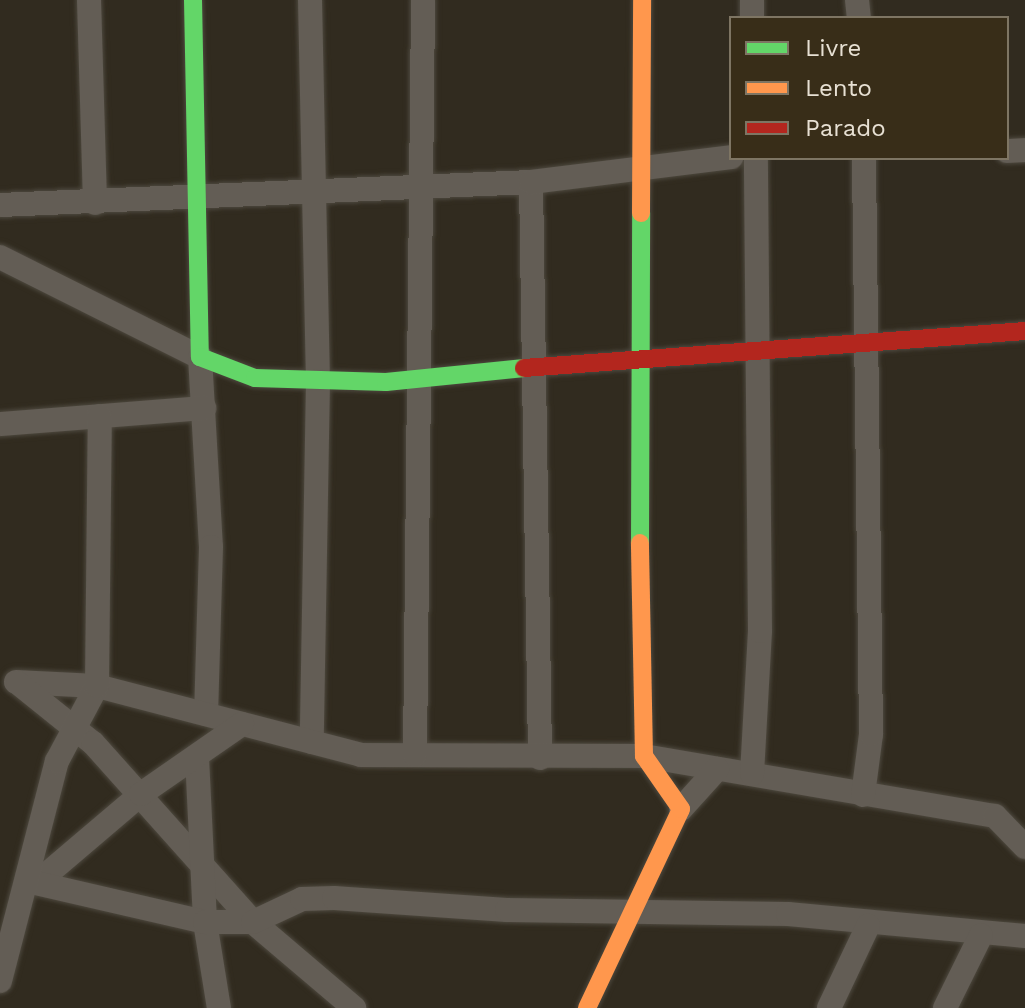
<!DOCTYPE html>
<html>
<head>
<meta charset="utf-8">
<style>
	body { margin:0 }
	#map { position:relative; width:1025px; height:1008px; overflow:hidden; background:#312b1f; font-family:"Work Sans",sans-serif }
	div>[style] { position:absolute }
	.roads { filter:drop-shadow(0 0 2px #4d483e) drop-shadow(0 0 2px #4d483e) }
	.street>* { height:24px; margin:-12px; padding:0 12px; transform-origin:12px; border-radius:12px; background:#635d55 }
	.fast>* { height:18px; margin:-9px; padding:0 9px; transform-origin:9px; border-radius:9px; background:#63d668 }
	.slow>* { height:18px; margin:-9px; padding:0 9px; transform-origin:9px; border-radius:9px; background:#ff974d }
	.jam>* { height:18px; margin:-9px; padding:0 9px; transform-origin:9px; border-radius:9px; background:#b3261e }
	span { translate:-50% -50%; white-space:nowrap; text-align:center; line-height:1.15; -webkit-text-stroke:8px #382d18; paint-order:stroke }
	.legend { position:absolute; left:729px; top:16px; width:280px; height:144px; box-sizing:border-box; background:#382d18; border:2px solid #7e7563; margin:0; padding:10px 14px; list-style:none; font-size:24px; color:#e7e0d3 }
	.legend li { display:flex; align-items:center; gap:16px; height:40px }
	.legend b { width:40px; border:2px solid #7e7563 }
</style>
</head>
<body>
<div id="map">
	<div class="roads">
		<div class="street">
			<div style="left:89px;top:0;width:203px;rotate:88.3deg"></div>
			<div style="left:310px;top:0;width:381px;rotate:88.8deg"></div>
			<div style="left:318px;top:381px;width:361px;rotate:91deg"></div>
			<div style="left:857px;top:0;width:18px;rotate:84deg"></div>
			<div style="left:752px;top:18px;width:18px;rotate:-90deg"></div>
			<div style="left:1007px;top:151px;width:18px;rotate:-3deg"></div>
			<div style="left:531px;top:182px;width:576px;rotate:89.1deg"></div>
			<div style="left:0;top:205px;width:531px;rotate:-2.48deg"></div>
			<div style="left:531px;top:182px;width:202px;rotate:-7.1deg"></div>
			<div style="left:0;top:257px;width:224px;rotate:26.6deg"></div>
			<div style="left:200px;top:357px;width:190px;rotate:86.7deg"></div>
			<div style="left:211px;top:547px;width:167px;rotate:91.7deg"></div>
			<div style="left:0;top:424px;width:205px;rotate:-4.5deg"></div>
			<div style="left:16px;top:682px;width:81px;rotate:2.8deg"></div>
			<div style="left:97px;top:686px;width:273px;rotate:14.6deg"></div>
			<div style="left:361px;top:755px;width:283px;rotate:0.2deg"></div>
			<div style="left:644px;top:756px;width:356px;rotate:9.7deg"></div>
			<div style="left:995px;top:816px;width:43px;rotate:45.9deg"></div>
			<div style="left:18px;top:683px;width:96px;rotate:38.7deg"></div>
			<div style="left:93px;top:743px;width:240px;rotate:48.2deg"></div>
			<div style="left:253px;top:922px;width:133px;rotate:40.4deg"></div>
			<div style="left:415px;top:755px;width:755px;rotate:-89.39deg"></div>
			<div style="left:197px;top:757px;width:165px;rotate:87.2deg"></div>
			<div style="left:205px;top:922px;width:87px;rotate:80.8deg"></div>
			<div style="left:752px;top:774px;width:143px;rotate:-86.8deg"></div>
			<div style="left:760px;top:631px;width:473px;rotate:-90.5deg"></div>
			<div style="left:863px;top:795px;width:62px;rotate:-82.5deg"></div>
			<div style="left:871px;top:734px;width:576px;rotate:-90.7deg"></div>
			<div style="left:681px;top:809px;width:54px;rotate:-48deg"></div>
			<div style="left:40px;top:880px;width:133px;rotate:-40.4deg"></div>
			<div style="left:141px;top:794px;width:123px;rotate:-34.7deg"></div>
			<div style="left:27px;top:881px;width:183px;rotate:13deg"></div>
			<div style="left:205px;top:922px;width:48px"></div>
			<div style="left:253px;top:922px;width:54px;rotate:-25.1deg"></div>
			<div style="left:302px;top:899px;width:32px;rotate:-2deg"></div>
			<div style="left:334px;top:898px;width:173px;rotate:4deg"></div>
			<div style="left:507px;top:910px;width:281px;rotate:0.8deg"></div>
			<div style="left:788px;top:914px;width:238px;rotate:5.3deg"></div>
			<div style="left:0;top:981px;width:227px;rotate:-75.5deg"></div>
			<div style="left:57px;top:761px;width:85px;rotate:-61.9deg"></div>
			<div style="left:97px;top:686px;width:270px;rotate:-89.4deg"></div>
			<div style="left:829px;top:1008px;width:91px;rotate:-64.6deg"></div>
			<div style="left:945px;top:1008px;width:81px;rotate:-63.7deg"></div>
		</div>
		<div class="fast">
			<div style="left:193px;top:0;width:357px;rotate:88.9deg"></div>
			<div style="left:200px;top:357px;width:59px;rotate:20.9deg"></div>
			<div style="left:255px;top:378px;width:131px;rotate:1.7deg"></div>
			<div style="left:386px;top:382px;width:139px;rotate:-5.8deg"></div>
			<div style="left:640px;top:543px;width:330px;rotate:-89.8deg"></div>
		</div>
		<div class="slow">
			<div style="left:641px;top:213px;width:213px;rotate:-89.7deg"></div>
			<div style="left:587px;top:1008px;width:220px;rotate:-64.7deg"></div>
			<div style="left:681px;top:809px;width:65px;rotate:-124.9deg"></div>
			<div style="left:644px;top:756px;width:213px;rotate:-91.1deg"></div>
		</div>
		<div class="jam">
			<div style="left:524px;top:368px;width:502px;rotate:-4.22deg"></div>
		</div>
	</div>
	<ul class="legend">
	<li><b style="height:10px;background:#63d668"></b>Livre</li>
	<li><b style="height:10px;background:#ff974d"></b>Lento</li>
	<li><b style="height:10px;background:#b3261e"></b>Parado</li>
	</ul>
</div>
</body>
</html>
